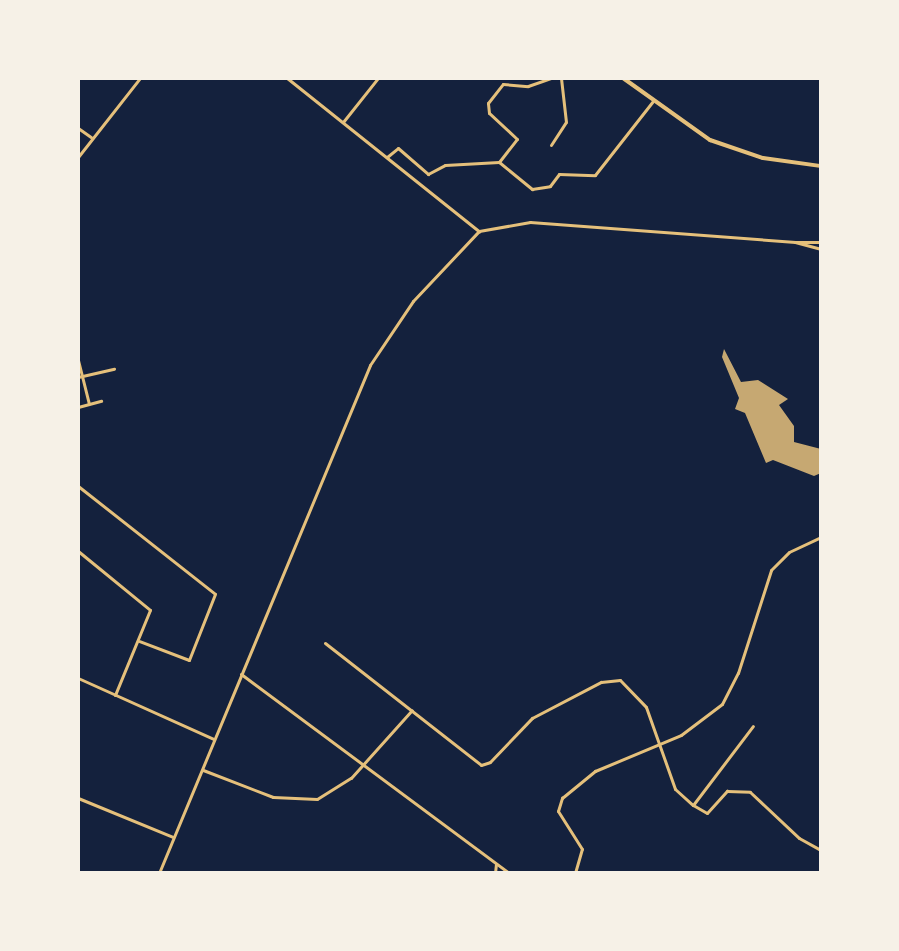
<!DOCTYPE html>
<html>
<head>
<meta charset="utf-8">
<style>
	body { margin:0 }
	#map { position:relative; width:899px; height:951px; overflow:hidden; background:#14213d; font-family:Ubuntu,sans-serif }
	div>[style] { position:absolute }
	.building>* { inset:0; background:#c6a872 }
	.minor>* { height:3px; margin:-1.5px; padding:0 1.5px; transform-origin:1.5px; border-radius:1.5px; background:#e5c07b }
	.tertiary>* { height:3px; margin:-1.5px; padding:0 1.5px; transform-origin:1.5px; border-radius:1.5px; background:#e5c07b }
	.secondary>* { height:4px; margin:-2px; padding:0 2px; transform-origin:2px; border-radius:2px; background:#e5c07b }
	span { translate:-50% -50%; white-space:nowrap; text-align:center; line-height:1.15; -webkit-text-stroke:8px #f6f1e7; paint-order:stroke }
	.frame { position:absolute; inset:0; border:80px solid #f6f1e7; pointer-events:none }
</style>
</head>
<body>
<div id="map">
	<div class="building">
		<div style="clip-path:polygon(724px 349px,741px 382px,758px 380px,788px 399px,779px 405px,794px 426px,794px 442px,821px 449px,821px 473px,814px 476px,773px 460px,766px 463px,745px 413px,735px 409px,739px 398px,722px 357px)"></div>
	</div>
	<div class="minor">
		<div style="left:78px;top:128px;width:16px;rotate:35deg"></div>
		<div style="left:551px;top:145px;width:27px;rotate:-57deg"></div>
		<div style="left:566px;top:122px;width:44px;rotate:-96.5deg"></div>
		<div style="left:78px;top:157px;width:100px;rotate:-51.9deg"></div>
		<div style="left:387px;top:157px;width:14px;rotate:-39deg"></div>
		<div style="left:398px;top:148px;width:40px;rotate:41deg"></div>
		<div style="left:428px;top:174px;width:19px;rotate:-28deg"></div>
		<div style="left:445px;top:165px;width:54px;rotate:-3.2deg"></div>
		<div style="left:499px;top:162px;width:29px;rotate:-52deg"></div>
		<div style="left:517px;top:139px;width:38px;rotate:-137deg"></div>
		<div style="left:489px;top:113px;width:10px;rotate:-96deg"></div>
		<div style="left:488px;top:103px;width:24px;rotate:-52deg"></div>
		<div style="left:503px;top:84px;width:25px;rotate:5deg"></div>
		<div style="left:528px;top:86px;width:24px;rotate:-19deg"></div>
		<div style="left:499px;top:162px;width:43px;rotate:39.3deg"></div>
		<div style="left:532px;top:189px;width:18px;rotate:-9deg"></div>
		<div style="left:550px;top:186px;width:15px;rotate:-53deg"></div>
		<div style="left:559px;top:174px;width:36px;rotate:2deg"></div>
		<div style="left:595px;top:175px;width:94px;rotate:-51.9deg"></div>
		<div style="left:78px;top:360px;width:45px;rotate:76deg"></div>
		<div style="left:78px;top:377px;width:37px;rotate:-13deg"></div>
		<div style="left:78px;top:407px;width:24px;rotate:-15deg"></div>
		<div style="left:78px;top:486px;width:174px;rotate:38.2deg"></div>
		<div style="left:215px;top:594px;width:71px;rotate:111.5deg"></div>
		<div style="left:189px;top:660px;width:53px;rotate:-159.2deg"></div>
		<div style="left:78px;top:551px;width:93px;rotate:39.3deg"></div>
		<div style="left:150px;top:610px;width:92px;rotate:112.4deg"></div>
		<div style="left:78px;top:625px;width:10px;rotate:90deg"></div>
		<div style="left:325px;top:643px;width:198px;rotate:38deg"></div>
		<div style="left:481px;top:765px;width:9px;rotate:-18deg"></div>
		<div style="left:490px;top:762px;width:61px;rotate:-46.3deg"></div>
		<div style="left:532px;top:718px;width:78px;rotate:-27.6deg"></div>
		<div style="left:601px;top:682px;width:19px;rotate:-6deg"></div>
		<div style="left:620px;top:680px;width:37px;rotate:46deg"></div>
		<div style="left:646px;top:707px;width:87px;rotate:70.5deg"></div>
		<div style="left:675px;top:789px;width:24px;rotate:42deg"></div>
		<div style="left:693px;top:805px;width:99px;rotate:-52.8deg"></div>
		<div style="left:241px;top:674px;width:334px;rotate:36.6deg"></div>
		<div style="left:78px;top:678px;width:149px;rotate:24.2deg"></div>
		<div style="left:203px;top:770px;width:75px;rotate:21.1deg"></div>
		<div style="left:273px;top:797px;width:44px;rotate:2.6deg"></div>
		<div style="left:317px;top:799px;width:40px;rotate:-32deg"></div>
		<div style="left:351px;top:778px;width:91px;rotate:-48.1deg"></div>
		<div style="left:78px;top:798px;width:103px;rotate:22.3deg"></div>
		<div style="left:693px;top:805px;width:16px;rotate:30deg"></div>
		<div style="left:707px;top:813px;width:30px;rotate:-48deg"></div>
		<div style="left:727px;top:791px;width:23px;rotate:2deg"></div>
		<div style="left:750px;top:792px;width:67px;rotate:43.2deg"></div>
		<div style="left:799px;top:838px;width:25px;rotate:29deg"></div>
		<div style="left:159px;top:873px;width:550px;rotate:-67.44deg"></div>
		<div style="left:370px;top:365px;width:77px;rotate:-56.1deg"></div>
		<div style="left:413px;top:301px;width:96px;rotate:-46.7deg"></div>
		<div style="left:495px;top:873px;width:9px;rotate:-84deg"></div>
		<div style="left:575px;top:873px;width:25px;rotate:-74deg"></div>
		<div style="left:582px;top:849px;width:45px;rotate:-122.3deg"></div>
		<div style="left:558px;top:811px;width:14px;rotate:-73deg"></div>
		<div style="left:562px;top:798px;width:43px;rotate:-39.3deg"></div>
		<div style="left:595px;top:771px;width:93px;rotate:-22.7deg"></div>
		<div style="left:681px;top:735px;width:51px;rotate:-37.1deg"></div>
		<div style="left:722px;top:704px;width:35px;rotate:-63deg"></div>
		<div style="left:738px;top:673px;width:108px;rotate:-72.2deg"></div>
		<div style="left:771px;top:570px;width:25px;rotate:-45deg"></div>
		<div style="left:789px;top:552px;width:35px;rotate:-25deg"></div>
	</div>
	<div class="tertiary">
		<div style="left:287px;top:78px;width:246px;rotate:38.6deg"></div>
		<div style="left:479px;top:231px;width:52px;rotate:-10deg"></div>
		<div style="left:530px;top:222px;width:266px;rotate:4.3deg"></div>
		<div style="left:795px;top:242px;width:27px;rotate:15deg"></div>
		<div style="left:343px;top:122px;width:56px;rotate:-51.5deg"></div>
		<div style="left:795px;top:242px;width:26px"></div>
	</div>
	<div class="secondary">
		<div style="left:623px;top:78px;width:107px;rotate:35.5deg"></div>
		<div style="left:710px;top:140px;width:56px;rotate:18.8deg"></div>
		<div style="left:763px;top:158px;width:59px;rotate:7.9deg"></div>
	</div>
	<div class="frame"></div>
</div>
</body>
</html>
